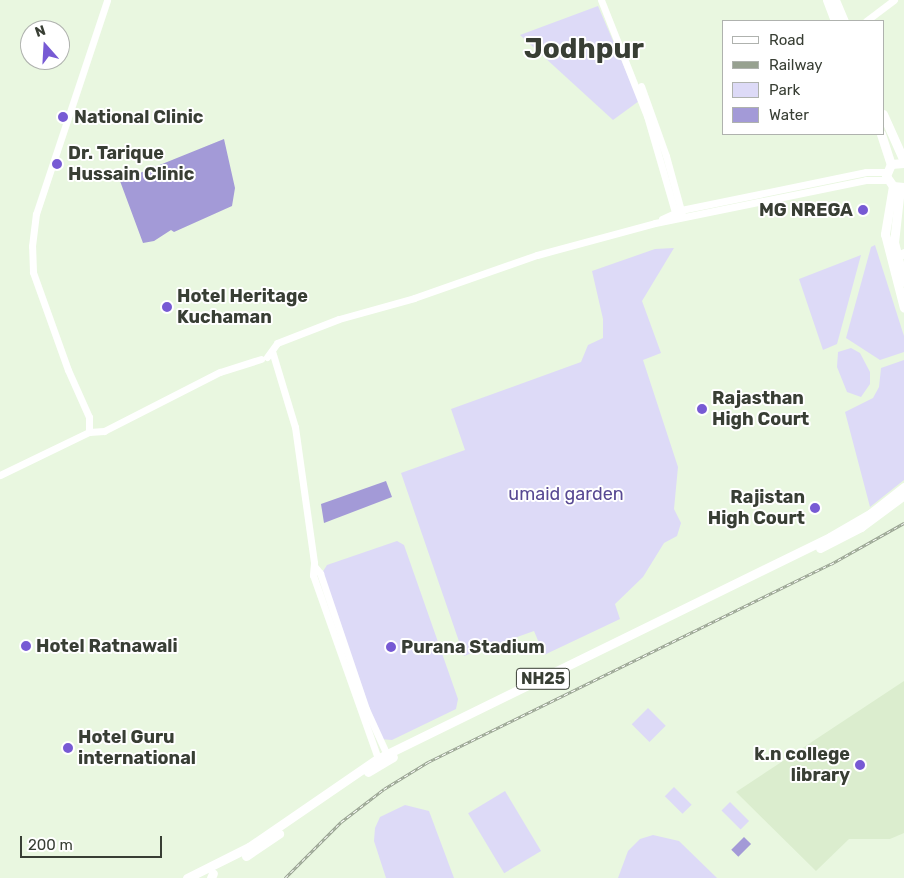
<!DOCTYPE html>
<html>
<head>
<meta charset="utf-8">
<style>
	body { margin:0 }
	#map { position:relative; width:904px; height:878px; overflow:hidden; background:#e9f7e0; font-family:Rubik,sans-serif }
	div>[style] { position:absolute }
	.built>* { inset:0; background:#dbedce }
	.green>* { inset:0; background:#dddaf7; transform-origin:0 0 }
	.water>* { inset:0; background:#a39ad7; transform-origin:0 0 }
	.tertiary>* { height:7px; margin:-3.5px; padding:0 3.5px; transform-origin:3.5px; border-radius:3.5px; background:#fff }
	.primary>* { height:9px; margin:-4.5px; padding:0 4.5px; transform-origin:4.5px; border-radius:4.5px; background:#fff }
	.trunk>* { height:9px; margin:-4.5px; padding:0 4.5px; transform-origin:4.5px; border-radius:4.5px; background:#fff }
	.rail>* { height:3px; margin-top:-1.5px; transform-origin:0; background:repeating-linear-gradient(90deg,#fff 0 4px,#97a190 0 8px); box-sizing:border-box; border-block:1px solid #97a190 }
	.dots>* { width:14px; height:14px; translate:-50% -50%; box-sizing:border-box; border:2px solid #fff; border-radius:50% }
	span { translate:-50% -50%; white-space:nowrap; text-align:center; line-height:1.15; -webkit-text-stroke:4px #fff; paint-order:stroke }
	.shield-label span { padding:1px 4px; background:#fff; border:1px solid; border-radius:4px; -webkit-text-stroke-width:0 }
	.shield-label { font-size:16px; color:#383e34; font-weight:700 }
	.poi-label { font-size:18px; color:#383e34; font-weight:700 }
	.left { translate:0 -50%; text-align:left }
	.right { translate:-100% -50%; text-align:right }
	.park-label { font-size:18px; color:#584993 }
	.town-label { font-size:28px; color:#383e34; font-weight:700 }
	.legend { position:absolute; left:722px; top:20px; width:162px; height:115px; box-sizing:border-box; background:#fff; border:1px solid #afb2ae; margin:0; padding:6px 9px; list-style:none; font-size:15px; color:#383e34 }
	.legend li { display:flex; align-items:center; gap:10px; height:25px }
	.legend b { width:25px; border:1px solid #afb2ae }
	.north { position:absolute; left:20px; top:20px; width:50px; height:50px; box-sizing:border-box; background:#fff; border:1px solid #afb2ae; border-radius:50%; rotate:341deg; font-size:14px; font-weight:700; line-height:20px; text-align:center; color:#383e34 }
	.north::after { content:''; display:block; margin:auto; width:18px; height:22px; background:#775ad4; clip-path:polygon(50% 0,100% 100%,50% 72%,0 100%) }
	.scale { position:absolute; left:20px; top:836px; width:142px; height:22px; box-sizing:border-box; border:2px solid #383e34; border-top:0; padding-left:6px; font-size:15px; line-height:18px; white-space:nowrap; color:#383e34; -webkit-text-stroke:4px #fff; paint-order:stroke }
</style>
</head>
<body>
<div id="map">
	<div class="built">
		<div style="clip-path:polygon(904px 681px,904px 833px,890px 839px,849px 839px,816px 871px,736px 792px)"></div>
	</div>
	<div class="green">
		<div style="clip-path:polygon(598px 6px,639px 101px,613px 120px,520px 35px)"></div>
		<div style="clip-path:polygon(875px 245px,904px 336px,904px 352px,880px 360px,846px 338px,871px 247px)"></div>
		<div style="clip-path:polygon(674px 248px,642px 301px,661px 353px,643px 360px,678px 467px,674px 509px,681px 523px,677px 536px,664px 543px,643px 577px,615px 604px,620px 619px,544px 655px,534px 631px,464px 656px,401px 473px,465px 450px,451px 409px,581px 362px,588px 345px,603px 338px,603px 319px,592px 271px,655px 249px)"></div>
		<div style="clip-path:polygon(861px 255px,837px 344px,823px 350px,799px 279px)"></div>
		<div style="clip-path:polygon(851px 348px,860px 353px,870px 372px,870px 384px,861px 397px,847px 392px,837px 367px,838px 352px)"></div>
		<div style="clip-path:polygon(904px 360px,904px 480px,870px 507px,845px 412px,873px 398px,879px 387px,881px 368px)"></div>
		<div style="clip-path:polygon(397px 541px,404px 545px,458px 699px,456px 709px,392px 740px,380px 739px,322px 573px,327px 565px)"></div>
		<div style="left:648px;top:708px;width:25px;height:23px;rotate:45deg"></div>
		<div style="left:674px;top:787px;width:25px;height:13px;rotate:45deg"></div>
		<div style="left:505px;top:791px;width:70px;height:43px;rotate:59deg"></div>
		<div style="left:730px;top:802px;width:27px;height:12px;rotate:45deg"></div>
		<div style="clip-path:polygon(405px 805px,429px 811px,454px 878px,386px 878px,374px 841px,375px 828px,380px 817px)"></div>
		<div style="clip-path:polygon(653px 835px,679px 841px,717px 878px,618px 878px,628px 851px,640px 839px)"></div>
	</div>
	<div class="water">
		<div style="clip-path:polygon(224px 139px,235px 188px,232px 206px,174px 232px,171px 230px,154px 241px,143px 243px,120px 181px)"></div>
		<div style="clip-path:polygon(386px 481px,392px 497px,324px 523px,321px 504px)"></div>
		<div style="left:744px;top:837px;width:10px;height:18px;rotate:45deg"></div>
	</div>
	<div class="tertiary">
		<div style="left:601px;top:0;width:125px;rotate:68.4deg"></div>
		<div style="left:647px;top:116px;width:104px;rotate:73.8deg"></div>
		<div style="left:866px;top:21px;width:35px;rotate:-37deg"></div>
		<div style="left:641px;top:86px;width:74px;rotate:70.3deg"></div>
		<div style="left:666px;top:156px;width:60px;rotate:74.6deg"></div>
		<div style="left:662px;top:219px;width:21px;rotate:-25deg"></div>
		<div style="left:681px;top:210px;width:189px;rotate:-11.6deg"></div>
		<div style="left:866px;top:172px;width:20px"></div>
		<div style="left:272px;top:351px;width:79px;rotate:73.2deg"></div>
		<div style="left:295px;top:427px;width:137px;rotate:82deg"></div>
		<div style="left:314px;top:563px;width:12px;rotate:95deg"></div>
		<div style="left:313px;top:575px;width:197px;rotate:70.5deg"></div>
		<div style="left:267px;top:357px;width:17px;rotate:-54deg"></div>
		<div style="left:277px;top:343px;width:66px;rotate:-21.2deg"></div>
		<div style="left:339px;top:319px;width:78px;rotate:-15.6deg"></div>
		<div style="left:414px;top:298px;width:130px;rotate:-19.3deg"></div>
		<div style="left:537px;top:255px;width:122px;rotate:-15.2deg"></div>
		<div style="left:655px;top:223px;width:215px;rotate:-11.5deg"></div>
		<div style="left:866px;top:180px;width:21px"></div>
		<div style="left:89px;top:432px;width:15px;rotate:-90deg"></div>
		<div style="left:89px;top:417px;width:51px;rotate:-114.1deg"></div>
		<div style="left:68px;top:370px;width:104px;rotate:-109.7deg"></div>
		<div style="left:33px;top:272px;width:26px;rotate:-92deg"></div>
		<div style="left:32px;top:246px;width:32px;rotate:-83deg"></div>
		<div style="left:36px;top:214px;width:225px;rotate:-71.6deg"></div>
		<div style="left:0;top:475px;width:99px;rotate:-25.8deg"></div>
		<div style="left:89px;top:432px;width:15px;rotate:-4deg"></div>
		<div style="left:104px;top:431px;width:130px;rotate:-27deg"></div>
		<div style="left:220px;top:372px;width:43px;rotate:-17.6deg"></div>
		<div style="left:315px;top:567px;width:8px;rotate:50deg"></div>
		<div style="left:320px;top:573px;width:144px;rotate:71.3deg"></div>
		<div style="left:366px;top:709px;width:53px;rotate:65.4deg"></div>
	</div>
	<div class="primary">
		<div style="left:893px;top:186px;width:49px;rotate:99.5deg"></div>
		<div style="left:885px;top:234px;width:76px;rotate:75.6deg"></div>
		<div style="left:900px;top:188px;width:54px;rotate:96.3deg"></div>
		<div style="left:894px;top:242px;width:41px;rotate:76deg"></div>
		<div style="left:820px;top:548px;width:46px;rotate:-27.1deg"></div>
		<div style="left:861px;top:527px;width:54px;rotate:-36.7deg"></div>
		<div style="left:368px;top:772px;width:29px;rotate:-31deg"></div>
		<div style="left:246px;top:856px;width:40px;rotate:-34deg"></div>
		<div style="left:187px;top:878px;width:69px;rotate:-26.6deg"></div>
		<div style="left:249px;top:847px;width:155px;rotate:-34.5deg"></div>
		<div style="left:377px;top:759px;width:504px;rotate:-26.11deg"></div>
		<div style="left:830px;top:537px;width:48px;rotate:-30.3deg"></div>
		<div style="left:871px;top:513px;width:42px;rotate:-38.2deg"></div>
		<div style="left:211px;top:878px;width:5px;rotate:-68deg"></div>
	</div>
	<div class="trunk">
		<div style="left:827px;top:0;width:22px;rotate:69deg"></div>
		<div style="left:835px;top:0;width:23px;rotate:67deg"></div>
		<div style="left:883px;top:114px;width:51px;rotate:65.9deg"></div>
		<div style="left:881px;top:134px;width:32px;rotate:72deg"></div>
		<div style="left:904px;top:163px;width:13px;rotate:176deg"></div>
		<div style="left:891px;top:164px;width:13px;rotate:113deg"></div>
		<div style="left:886px;top:176px;width:12px;rotate:55deg"></div>
		<div style="left:893px;top:186px;width:11px;rotate:5deg"></div>
		<div style="left:896px;top:257px;width:9px;rotate:-27deg"></div>
	</div>
	<div class="rail">
		<div style="left:285px;top:878px;width:79px;rotate:-45deg"></div>
		<div style="left:341px;top:822px;width:54px;rotate:-37.5deg"></div>
		<div style="left:384px;top:789px;width:52px;rotate:-31.5deg"></div>
		<div style="left:428px;top:762px;width:449px;rotate:-26.2deg"></div>
		<div style="left:831px;top:564px;width:84px;rotate:-29.3deg"></div>
	</div>
	<div class="dots">
		<div style="left:63px;top:117px;background:#775ad4"></div>
		<div style="left:57px;top:164px;background:#775ad4"></div>
		<div style="left:863px;top:210px;background:#775ad4"></div>
		<div style="left:167px;top:307px;background:#775ad4"></div>
		<div style="left:702px;top:409px;background:#775ad4"></div>
		<div style="left:815px;top:508px;background:#775ad4"></div>
		<div style="left:26px;top:646px;background:#775ad4"></div>
		<div style="left:391px;top:647px;background:#775ad4"></div>
		<div style="left:68px;top:748px;background:#775ad4"></div>
		<div style="left:860px;top:765px;background:#775ad4"></div>
	</div>
	<div class="shield-label">
		<span style="left:543px;top:679px">NH25</span>
	</div>
	<div class="poi-label">
		<span class="left" style="left:74px;top:117px">National Clinic</span>
		<span class="left" style="left:68px;top:164px">Dr. Tarique<br>Hussain Clinic</span>
		<span class="right" style="left:853px;top:210px">MG NREGA</span>
		<span class="left" style="left:177px;top:307px">Hotel Heritage<br>Kuchaman</span>
		<span class="left" style="left:712px;top:409px">Rajasthan<br>High Court</span>
		<span class="right" style="left:805px;top:508px">Rajistan<br>High Court</span>
		<span class="left" style="left:36px;top:646px">Hotel Ratnawali</span>
		<span class="left" style="left:401px;top:647px">Purana Stadium</span>
		<span class="left" style="left:78px;top:748px">Hotel Guru<br>international</span>
		<span class="right" style="left:850px;top:765px">k.n college<br>library</span>
	</div>
	<div class="park-label">
		<span style="left:566px;top:494px">umaid garden</span>
	</div>
	<div class="town-label">
		<span style="left:584px;top:49px">Jodhpur</span>
	</div>
	<ul class="legend">
	<li><b style="height:6px;background:#fff"></b>Road</li>
	<li><b style="height:6px;background:#97a190"></b>Railway</li>
	<li><b style="height:14px;background:#dddaf7"></b>Park</li>
	<li><b style="height:14px;background:#a39ad7"></b>Water</li>
	</ul>
	<div class="north">N</div>
	<div class="scale">200 m</div>
</div>
</body>
</html>
